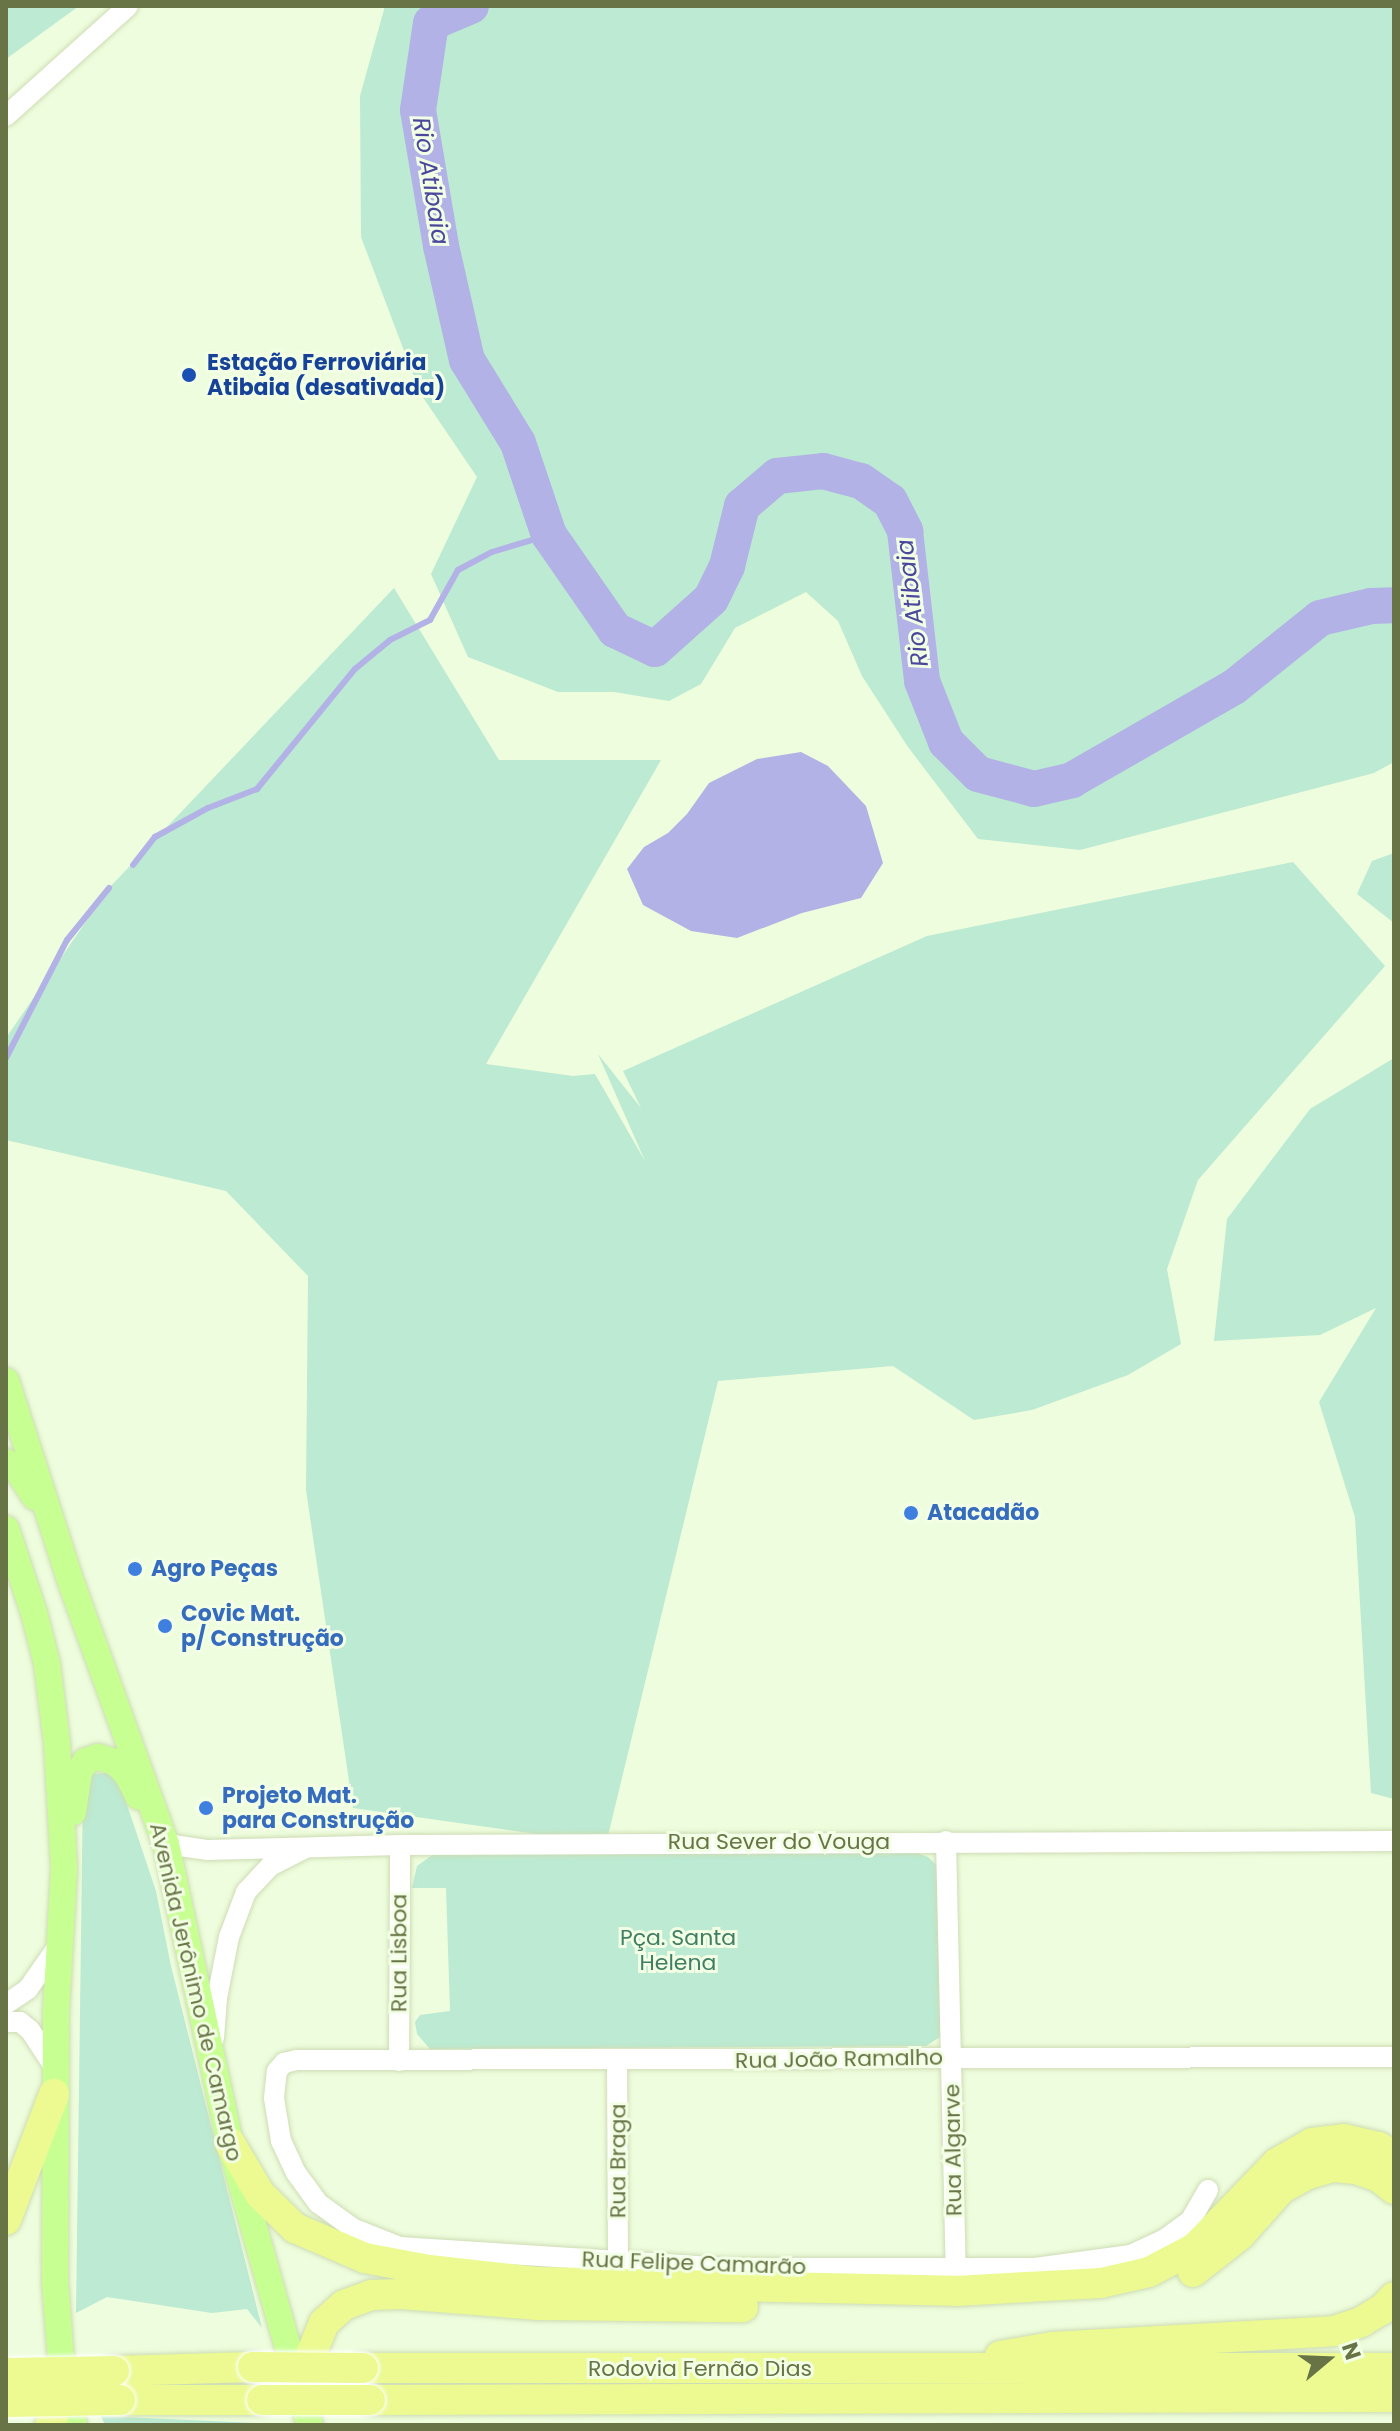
<!DOCTYPE html>
<html>
<head>
<meta charset="utf-8">
<style>
	body { margin:0 }
	#map { position:relative; width:1400px; height:2431px; overflow:hidden; background:#eefddd; font-family:Poppins,sans-serif }
	div>[style] { position:absolute }
	.green>* { inset:0; background:#bcead2 }
	.water>* { inset:0; background:#b3b2e6 }
	.stream>* { height:6px; margin:-3px; padding:0 3px; transform-origin:3px; border-radius:3px; background:#b3b2e6 }
	.river>* { height:36px; margin:-18px; padding:0 18px; transform-origin:18px; border-radius:18px; background:#b3b2e6 }
	.roads { filter:drop-shadow(0 0 2px #cedcb5) drop-shadow(0 0 2px #cedcb5) }
	.minor>* { height:20px; margin:-10px; padding:0 10px; transform-origin:10px; border-radius:10px; background:#fff }
	.major>* { height:26px; margin:-13px; padding:0 13px; transform-origin:13px; border-radius:13px; background:#c8ff93 }
	.highway>* { height:30px; margin:-15px; padding:0 15px; transform-origin:15px; border-radius:15px; background:#ecfa91 }
	.bridges { filter:drop-shadow(0 0 2px #fff) drop-shadow(0 0 2px #fff) }
	.highway-bridge>* { height:30px; margin:-15px; padding:0 15px; transform-origin:15px; border-radius:15px; background:#ecfa91 }
	.dots>* { width:22px; height:22px; translate:-50% -50%; box-sizing:border-box; border:4px solid #f2ffe4; border-radius:50% }
	span { translate:-50% -50%; white-space:nowrap; text-align:center; line-height:1.15; -webkit-text-stroke:6px #f2ffe4; paint-order:stroke }
	.transit-label { font-size:22px; color:#164399; font-weight:700 }
	.left { translate:0 -50%; text-align:left }
	.shop-label { font-size:22px; color:#366cbe; font-weight:700 }
	.street-label { font-size:22px; color:#687346 }
	.park-label { font-size:22px; color:#407f65 }
	.water-label { font-size:24px; color:#4a479c; font-style:italic }
	.frame { position:absolute; inset:0; border:8px solid #687346; pointer-events:none }
	.north { position:absolute; left:1288px; top:2319px; width:80px; height:80px; -webkit-text-stroke:6px #f2ffe4; paint-order:stroke; rotate:71deg; font-size:22px; font-weight:700; line-height:32px; text-align:center; color:#687346 }
	.north::after { content:''; display:block; margin:auto; width:28px; height:36px; background:#687346; clip-path:polygon(50% 0,100% 100%,50% 72%,0 100%) }
</style>
</head>
<body>
<div id="map">
	<div class="green">
		<div style="clip-path:polygon(6px 6px,79px 6px,6px 59px)"></div>
		<div style="clip-path:polygon(385px 6px,1394px 6px,1394px 762px,1374px 773px,1080px 850px,978px 839px,908px 747px,862px 676px,838px 621px,806px 592px,735px 628px,701px 684px,669px 701px,614px 692px,558px 692px,468px 657px,431px 574px,477px 477px,420px 393px,361px 237px,360px 96px)"></div>
		<div style="clip-path:polygon(394px 588px,499px 760px,661px 760px,486px 1064px,573px 1076px,595px 1074px,645px 1161px,598px 1054px,641px 1108px,623px 1071px,927px 936px,1293px 862px,1385px 966px,1198px 1180px,1167px 1269px,1181px 1344px,1128px 1375px,1032px 1410px,974px 1420px,893px 1366px,718px 1381px,606px 1844px,353px 1808px,306px 1490px,308px 1276px,226px 1191px,6px 1140px,6px 1038px,109px 888px)"></div>
		<div style="clip-path:polygon(1394px 853px,1394px 923px,1357px 894px,1372px 861px)"></div>
		<div style="clip-path:polygon(1394px 1058px,1394px 1799px,1371px 1793px,1355px 1517px,1319px 1402px,1376px 1308px,1320px 1335px,1214px 1341px,1227px 1219px,1310px 1109px)"></div>
		<div style="clip-path:polygon(105px 1773px,118px 1778px,156px 1891px,171px 1966px,262px 2328px,247px 2309px,212px 2313px,107px 2297px,76px 2313px,83px 1787px,91px 1774px)"></div>
		<div style="clip-path:polygon(435px 1853px,917px 1853px,928px 1857px,941px 1869px,940px 2037px,926px 2046px,430px 2049px,417px 2034px,415px 2022px,420px 2015px,450px 2011px,446px 1888px,412px 1888px,417px 1866px)"></div>
		<div style="clip-path:polygon(101px 2416px,278px 2424px,279px 2425px,105px 2425px)"></div>
	</div>
	<div class="water">
		<div style="clip-path:polygon(801px 752px,828px 766px,866px 806px,883px 863px,861px 898px,802px 913px,737px 938px,691px 931px,643px 905px,627px 869px,644px 847px,668px 833px,687px 814px,709px 783px,757px 759px)"></div>
	</div>
	<div class="stream">
		<div style="left:133px;top:865px;width:36px;rotate:-52deg"></div>
		<div style="left:155px;top:837px;width:60px;rotate:-28.7deg"></div>
		<div style="left:208px;top:808px;width:53px;rotate:-21.2deg"></div>
		<div style="left:257px;top:789px;width:155px;rotate:-50.8deg"></div>
		<div style="left:355px;top:669px;width:45px;rotate:-39.6deg"></div>
		<div style="left:390px;top:640px;width:45px;rotate:-26.6deg"></div>
		<div style="left:430px;top:620px;width:57px;rotate:-60.8deg"></div>
		<div style="left:458px;top:570px;width:38px;rotate:-28deg"></div>
		<div style="left:492px;top:552px;width:59px;rotate:-16.6deg"></div>
		<div style="left:6px;top:1058px;width:133px;rotate:-62.7deg"></div>
		<div style="left:67px;top:940px;width:67px;rotate:-51.1deg"></div>
	</div>
	<div class="river">
		<div style="left:471px;top:6px;width:43px;rotate:157deg"></div>
		<div style="left:431px;top:23px;width:88px;rotate:98.5deg"></div>
		<div style="left:418px;top:110px;width:138px;rotate:80.4deg"></div>
		<div style="left:441px;top:246px;width:117px;rotate:77.2deg"></div>
		<div style="left:467px;top:360px;width:97px;rotate:58.4deg"></div>
		<div style="left:518px;top:443px;width:97px;rotate:71.4deg"></div>
		<div style="left:549px;top:535px;width:116px;rotate:55.2deg"></div>
		<div style="left:615px;top:630px;width:44px;rotate:25.4deg"></div>
		<div style="left:655px;top:649px;width:75px;rotate:-41.8deg"></div>
		<div style="left:711px;top:599px;width:37px;rotate:-64deg"></div>
		<div style="left:727px;top:566px;width:62px;rotate:-76deg"></div>
		<div style="left:742px;top:506px;width:46px;rotate:-40.6deg"></div>
		<div style="left:777px;top:476px;width:46px;rotate:-6.2deg"></div>
		<div style="left:823px;top:471px;width:39px;rotate:15deg"></div>
		<div style="left:861px;top:481px;width:35px;rotate:35deg"></div>
		<div style="left:890px;top:501px;width:34px;rotate:63deg"></div>
		<div style="left:905px;top:531px;width:151px;rotate:83.5deg"></div>
		<div style="left:922px;top:681px;width:66px;rotate:68.5deg"></div>
		<div style="left:946px;top:742px;width:45px;rotate:45deg"></div>
		<div style="left:978px;top:774px;width:58px;rotate:15deg"></div>
		<div style="left:1034px;top:789px;width:39px;rotate:-13deg"></div>
		<div style="left:1072px;top:780px;width:187px;rotate:-29.9deg"></div>
		<div style="left:1234px;top:687px;width:110px;rotate:-38.7deg"></div>
		<div style="left:1320px;top:618px;width:52px;rotate:-13.2deg"></div>
		<div style="left:1371px;top:606px;width:23px;rotate:-2deg"></div>
	</div>
	<div class="roads">
		<div class="minor">
			<div style="left:6px;top:116px;width:164px;rotate:-42deg"></div>
			<div style="left:946px;top:1841px;width:426px;rotate:88.7deg"></div>
			<div style="left:166px;top:1844px;width:41px;rotate:8.3deg"></div>
			<div style="left:207px;top:1850px;width:193px;rotate:-1.5deg"></div>
			<div style="left:400px;top:1845px;width:994px;rotate:-0.23deg"></div>
			<div style="left:6px;top:2004px;width:27px;rotate:-34deg"></div>
			<div style="left:28px;top:1989px;width:52px;rotate:-55.1deg"></div>
			<div style="left:6px;top:2022px;width:14px"></div>
			<div style="left:20px;top:2022px;width:13px;rotate:39deg"></div>
			<div style="left:30px;top:2030px;width:45px;rotate:56.7deg"></div>
			<div style="left:214px;top:2038px;width:40px;rotate:-85.7deg"></div>
			<div style="left:217px;top:1998px;width:62px;rotate:-78.9deg"></div>
			<div style="left:229px;top:1937px;width:48px;rotate:-69.3deg"></div>
			<div style="left:246px;top:1892px;width:35px;rotate:-47deg"></div>
			<div style="left:270px;top:1866px;width:38px;rotate:-27deg"></div>
			<div style="left:399px;top:2061px;width:216px;rotate:-89.7deg"></div>
			<div style="left:617px;top:2061px;width:200px;rotate:89.7deg"></div>
			<div style="left:1208px;top:2190px;width:34px;rotate:120deg"></div>
			<div style="left:1191px;top:2220px;width:32px;rotate:144deg"></div>
			<div style="left:1165px;top:2239px;width:38px;rotate:155deg"></div>
			<div style="left:1131px;top:2255px;width:97px;rotate:172.3deg"></div>
			<div style="left:1035px;top:2268px;width:309px;rotate:180deg"></div>
			<div style="left:726px;top:2268px;width:327px;rotate:-176.3deg"></div>
			<div style="left:400px;top:2247px;width:49px;rotate:-158.6deg"></div>
			<div style="left:354px;top:2229px;width:44px;rotate:-144.2deg"></div>
			<div style="left:318px;top:2203px;width:37px;rotate:-126deg"></div>
			<div style="left:296px;top:2173px;width:35px;rotate:-115deg"></div>
			<div style="left:281px;top:2141px;width:44px;rotate:-99.2deg"></div>
			<div style="left:274px;top:2098px;width:27px;rotate:-84deg"></div>
			<div style="left:277px;top:2071px;width:11px;rotate:-49deg"></div>
			<div style="left:284px;top:2063px;width:13px;rotate:-13deg"></div>
			<div style="left:297px;top:2060px;width:1097px;rotate:-0.16deg"></div>
		</div>
		<div class="major">
			<div style="left:6px;top:1381px;width:214px;rotate:72.1deg"></div>
			<div style="left:72px;top:1585px;width:276px;rotate:70.1deg"></div>
			<div style="left:166px;top:1844px;width:306px;rotate:77.9deg"></div>
			<div style="left:230px;top:2143px;width:293px;rotate:74.2deg"></div>
			<div style="left:6px;top:1462px;width:15px;rotate:37deg"></div>
			<div style="left:18px;top:1471px;width:31px;rotate:57deg"></div>
			<div style="left:6px;top:1529px;width:89px;rotate:71.6deg"></div>
			<div style="left:34px;top:1613px;width:53px;rotate:75.7deg"></div>
			<div style="left:47px;top:1664px;width:80px;rotate:82.8deg"></div>
			<div style="left:57px;top:1743px;width:126px;rotate:86.8deg"></div>
			<div style="left:64px;top:1869px;width:145px;rotate:93.2deg"></div>
			<div style="left:56px;top:2014px;width:268px;rotate:90.2deg"></div>
			<div style="left:55px;top:2282px;width:104px;rotate:85.6deg"></div>
			<div style="left:63px;top:2386px;width:41px;rotate:74.2deg"></div>
			<div style="left:73px;top:1812px;width:40px;rotate:-81.5deg"></div>
			<div style="left:79px;top:1772px;width:13px;rotate:-58deg"></div>
			<div style="left:86px;top:1761px;width:13px;rotate:-18deg"></div>
			<div style="left:98px;top:1757px;width:18px;rotate:16deg"></div>
			<div style="left:115px;top:1762px;width:17px;rotate:45deg"></div>
			<div style="left:127px;top:1774px;width:25px;rotate:63deg"></div>
		</div>
		<div class="highway">
			<div style="left:230px;top:2143px;width:59px;rotate:59.5deg"></div>
			<div style="left:260px;top:2194px;width:49px;rotate:44.2deg"></div>
			<div style="left:295px;top:2228px;width:76px;rotate:23.2deg"></div>
			<div style="left:365px;top:2258px;width:65px;rotate:10.6deg"></div>
			<div style="left:429px;top:2270px;width:110px;rotate:6.3deg"></div>
			<div style="left:538px;top:2282px;width:418px;rotate:1.2deg"></div>
			<div style="left:956px;top:2291px;width:145px;rotate:-3.2deg"></div>
			<div style="left:1101px;top:2283px;width:49px;rotate:-12.9deg"></div>
			<div style="left:1149px;top:2272px;width:52px;rotate:-27.6deg"></div>
			<div style="left:1195px;top:2248px;width:118px;rotate:-46deg"></div>
			<div style="left:1277px;top:2163px;width:40px;rotate:-29.7deg"></div>
			<div style="left:1312px;top:2143px;width:32px;rotate:-7deg"></div>
			<div style="left:1344px;top:2139px;width:36px;rotate:13deg"></div>
			<div style="left:1379px;top:2147px;width:17px;rotate:31deg"></div>
			<div style="left:6px;top:2220px;width:135px;rotate:-69.1deg"></div>
			<div style="left:1193px;top:2272px;width:60px;rotate:-38.2deg"></div>
			<div style="left:1240px;top:2235px;width:62px;rotate:-48.3deg"></div>
			<div style="left:1281px;top:2189px;width:31px;rotate:-29deg"></div>
			<div style="left:1308px;top:2174px;width:26px;rotate:-16deg"></div>
			<div style="left:1333px;top:2167px;width:23px;rotate:5deg"></div>
			<div style="left:1356px;top:2169px;width:24px;rotate:19deg"></div>
			<div style="left:1379px;top:2177px;width:19px;rotate:39deg"></div>
			<div style="left:1000px;top:2356px;width:53px;rotate:-9.8deg"></div>
			<div style="left:1052px;top:2347px;width:282px;rotate:-3.2deg"></div>
			<div style="left:1334px;top:2331px;width:28px;rotate:-18deg"></div>
			<div style="left:1361px;top:2322px;width:26px;rotate:-31deg"></div>
			<div style="left:1383px;top:2309px;width:16px;rotate:-47deg"></div>
			<div style="left:363px;top:2368px;width:1031px"></div>
			<div style="left:114px;top:2371px;width:139px;rotate:-1.6deg"></div>
			<div style="left:297px;top:2388px;width:70px;rotate:-67.4deg"></div>
			<div style="left:324px;top:2323px;width:27px;rotate:-42deg"></div>
			<div style="left:344px;top:2305px;width:29px;rotate:-20deg"></div>
			<div style="left:371px;top:2295px;width:30px;rotate:-2deg"></div>
			<div style="left:401px;top:2294px;width:138px;rotate:4.6deg"></div>
			<div style="left:539px;top:2305px;width:204px;rotate:0.6deg"></div>
			<div style="left:120px;top:2400px;width:142px"></div>
			<div style="left:370px;top:2400px;width:1024px;rotate:-0.17deg"></div>
			<div style="left:50px;top:2425px;width:41px;rotate:-71.6deg"></div>
		</div>
	</div>
	<div class="bridges">
		<div class="highway-bridge">
			<div style="left:253px;top:2367px;width:110px;rotate:0.5deg"></div>
			<div style="left:6px;top:2373px;width:108px;rotate:-1.1deg"></div>
			<div style="left:262px;top:2400px;width:108px"></div>
			<div style="left:6px;top:2402px;width:114px;rotate:-1deg"></div>
		</div>
	</div>
	<div class="dots">
		<div style="left:189px;top:375px;background:#1a4fb4"></div>
		<div style="left:911px;top:1513px;background:#3f7fe0"></div>
		<div style="left:135px;top:1569px;background:#3f7fe0"></div>
		<div style="left:165px;top:1626px;background:#3f7fe0"></div>
		<div style="left:206px;top:1808px;background:#3f7fe0"></div>
	</div>
	<div class="transit-label">
		<span class="left" style="left:207px;top:375px">Estação Ferroviária<br>Atibaia (desativada)</span>
	</div>
	<div class="shop-label">
		<span class="left" style="left:927px;top:1513px">Atacadão</span>
		<span class="left" style="left:151px;top:1569px">Agro Peças</span>
		<span class="left" style="left:181px;top:1626px">Covic Mat.<br>p/ Construção</span>
		<span class="left" style="left:222px;top:1808px">Projeto Mat.<br>para Construção</span>
	</div>
	<div class="street-label">
		<span style="left:779px;top:1842px">Rua Sever do Vouga</span>
		<span style="left:399px;top:1953px;rotate:-90deg">Rua Lisboa</span>
		<span style="left:196px;top:1992px;rotate:77deg">Avenida Jerônimo de Camargo</span>
		<span style="left:839px;top:2059px;rotate:-1deg">Rua João Ramalho</span>
		<span style="left:953px;top:2150px;rotate:-91deg">Rua Algarve</span>
		<span style="left:618px;top:2161px;rotate:-90deg">Rua Braga</span>
		<span style="left:694px;top:2263px;rotate:2deg">Rua Felipe Camarão</span>
		<span style="left:700px;top:2369px">Rodovia Fernão Dias</span>
	</div>
	<div class="park-label">
		<span style="left:678px;top:1950px">Pça. Santa<br>Helena</span>
	</div>
	<div class="water-label">
		<span style="left:431px;top:181px;rotate:81deg">Rio Atibaia</span>
		<span style="left:912px;top:603px;rotate:-97deg">Rio Atibaia</span>
	</div>
	<div class="frame"></div>
	<div class="north">N</div>
</div>
</body>
</html>
